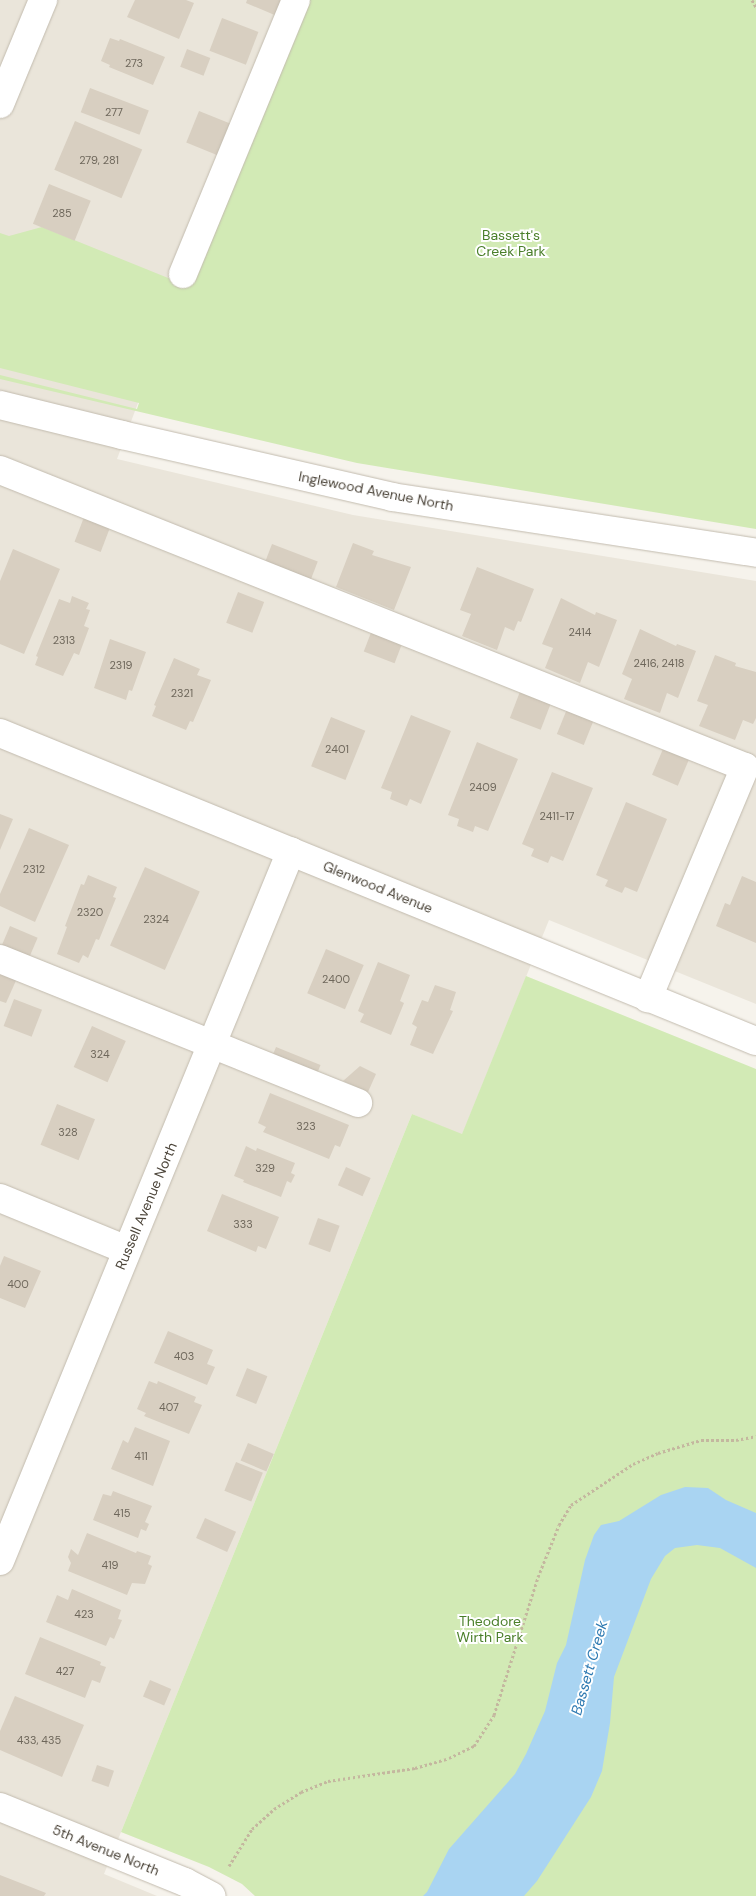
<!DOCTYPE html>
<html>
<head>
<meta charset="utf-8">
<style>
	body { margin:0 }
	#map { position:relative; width:756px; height:1896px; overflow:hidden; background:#f6f3ec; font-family:"DM Sans",sans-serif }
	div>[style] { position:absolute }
	.residential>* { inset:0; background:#eae5da }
	.green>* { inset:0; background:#d2eab5 }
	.water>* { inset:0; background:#a9d4f2 }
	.building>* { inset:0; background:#d8cfc1; transform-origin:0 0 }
	.path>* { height:3px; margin-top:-1.5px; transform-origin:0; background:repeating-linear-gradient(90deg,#c4b79f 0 2.5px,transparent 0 5px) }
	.roads { filter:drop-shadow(0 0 1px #c2bbae) drop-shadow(0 0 1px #c2bbae) }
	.minor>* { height:28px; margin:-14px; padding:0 14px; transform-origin:14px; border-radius:14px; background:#fff }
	span { translate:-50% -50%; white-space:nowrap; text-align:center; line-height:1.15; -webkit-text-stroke:4px #fff; paint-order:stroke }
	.number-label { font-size:11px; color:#6e675b }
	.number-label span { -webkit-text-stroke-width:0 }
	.park-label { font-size:14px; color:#4a7f2a }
	.street-label { font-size:14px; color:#4b4439 }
	.water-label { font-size:15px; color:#2e7ab2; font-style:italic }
</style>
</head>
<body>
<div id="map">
	<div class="residential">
		<div style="clip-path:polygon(0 0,289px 0,117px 459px,353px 515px,756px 581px,756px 1004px,549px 920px,462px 1135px,412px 1114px,104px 1874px,157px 1896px,0 1896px)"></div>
	</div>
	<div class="green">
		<div style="clip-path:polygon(306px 0,756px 0,756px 529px,357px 463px,0 379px,0 375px,137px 409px,139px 403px,0 368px,0 233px,9px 236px,42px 227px,188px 286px)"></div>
		<div style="clip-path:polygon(526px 976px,756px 1069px,756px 1896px,255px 1896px,242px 1884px,209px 1867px,121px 1832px,412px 1114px,462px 1134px)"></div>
	</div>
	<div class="water">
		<div style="clip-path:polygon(685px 1487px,708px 1488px,726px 1500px,756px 1513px,756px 1568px,720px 1548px,697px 1545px,675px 1548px,665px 1556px,651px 1579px,614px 1677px,610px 1723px,602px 1771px,591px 1797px,537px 1881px,524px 1896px,423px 1896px,427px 1892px,449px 1849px,515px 1774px,526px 1754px,545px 1711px,557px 1663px,566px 1645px,585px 1560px,594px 1535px,601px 1525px,619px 1521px,661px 1495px)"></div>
	</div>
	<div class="building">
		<div style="clip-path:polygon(135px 0,186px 0,194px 3px,179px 39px,127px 17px)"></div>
		<div style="clip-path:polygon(247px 0,284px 0,277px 16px,246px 3px)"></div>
		<div style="left:222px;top:18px;width:39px;height:35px;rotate:21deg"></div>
		<div style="clip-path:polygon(110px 38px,119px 41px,120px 39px,165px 57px,153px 85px,109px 67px,110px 65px,101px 61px)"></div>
		<div style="left:187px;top:49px;width:25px;height:19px;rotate:21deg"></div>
		<div style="left:90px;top:88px;width:63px;height:26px;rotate:21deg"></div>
		<div style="left:199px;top:111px;width:35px;height:34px;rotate:22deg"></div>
		<div style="left:75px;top:121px;width:73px;height:53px;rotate:23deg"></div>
		<div style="left:49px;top:184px;width:45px;height:43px;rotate:22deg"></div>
		<div style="left:86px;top:512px;width:28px;height:32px;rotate:21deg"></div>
		<div style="clip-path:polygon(353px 543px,374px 551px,372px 555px,411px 567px,394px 610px,336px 587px)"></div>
		<div style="left:272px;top:544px;width:49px;height:19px;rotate:21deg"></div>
		<div style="clip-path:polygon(13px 549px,60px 569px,24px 654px,0 644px,0 581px)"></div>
		<div style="clip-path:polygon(477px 567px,534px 589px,521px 622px,518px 621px,514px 631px,505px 627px,497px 650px,462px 636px,471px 614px,460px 610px)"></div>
		<div style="left:238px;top:592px;width:28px;height:33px;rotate:21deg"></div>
		<div style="clip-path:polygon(72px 596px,89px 603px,86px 609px,90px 610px,84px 626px,89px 628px,79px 655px,74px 653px,63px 676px,35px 665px,38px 657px,36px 656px,59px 599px,70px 603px)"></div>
		<div style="clip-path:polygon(561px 598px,595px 615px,596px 612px,617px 620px,599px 667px,588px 662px,580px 683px,545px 668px,553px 648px,542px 644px)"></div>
		<div style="clip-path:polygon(640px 629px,676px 646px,677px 644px,696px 651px,678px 698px,667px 693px,660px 713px,624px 699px,632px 679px,622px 674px)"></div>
		<div style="left:372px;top:630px;width:33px;height:23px;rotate:21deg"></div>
		<div style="clip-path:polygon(110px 639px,146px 652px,132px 691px,129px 690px,126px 700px,94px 688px)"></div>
		<div style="clip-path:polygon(715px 655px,736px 663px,735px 666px,756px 672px,756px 718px,753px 724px,743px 720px,735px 740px,699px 726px,708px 705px,697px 701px)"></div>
		<div style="clip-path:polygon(174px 658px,200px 669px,197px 675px,211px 680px,193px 722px,190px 721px,186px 730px,152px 716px,156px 706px,154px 705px)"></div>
		<div style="left:521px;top:689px;width:33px;height:31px;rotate:21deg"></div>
		<div style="left:567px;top:709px;width:29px;height:27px;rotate:22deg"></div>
		<div style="clip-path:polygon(411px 715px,451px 731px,421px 804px,410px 799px,407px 806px,390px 799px,392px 792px,381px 788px)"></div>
		<div style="left:331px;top:717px;width:37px;height:53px;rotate:22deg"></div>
		<div style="clip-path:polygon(477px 742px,518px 759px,488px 831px,475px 826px,473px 832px,457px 826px,459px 819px,448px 815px)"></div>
		<div style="left:663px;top:749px;width:28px;height:28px;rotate:23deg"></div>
		<div style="clip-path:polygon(552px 772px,593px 788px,563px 861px,551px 856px,548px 863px,531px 856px,534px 849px,522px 844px)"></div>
		<div style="clip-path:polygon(626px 802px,667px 819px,637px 892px,625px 887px,622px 893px,605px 886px,608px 880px,596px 875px)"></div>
		<div style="clip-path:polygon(0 814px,13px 819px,0 850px)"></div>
		<div style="clip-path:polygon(29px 828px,69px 845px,35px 922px,0 906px,0 894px)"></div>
		<div style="left:145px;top:867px;width:60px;height:86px;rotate:24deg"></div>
		<div style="clip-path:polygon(88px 875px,117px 887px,113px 897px,116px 898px,99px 940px,96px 939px,88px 958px,83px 955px,79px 963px,57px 954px,67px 927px,65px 926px,81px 884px,84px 885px)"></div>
		<div style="clip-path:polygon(742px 876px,756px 882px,756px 943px,716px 926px,725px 903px,730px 905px)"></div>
		<div style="left:10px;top:926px;width:30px;height:25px;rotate:23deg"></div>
		<div style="left:326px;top:949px;width:41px;height:48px;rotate:23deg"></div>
		<div style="clip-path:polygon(378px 962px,410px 975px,400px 1001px,404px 1003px,391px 1035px,360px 1022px,364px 1014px,358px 1011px)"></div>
		<div style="clip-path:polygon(0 968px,18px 976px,6px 1003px,0 1001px)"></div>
		<div style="clip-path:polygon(435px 985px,456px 992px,450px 1010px,453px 1011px,433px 1054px,410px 1045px,417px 1027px,412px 1024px,422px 1000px,428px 1002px)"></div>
		<div style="left:14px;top:999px;width:30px;height:29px;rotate:21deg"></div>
		<div style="left:92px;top:1026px;width:37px;height:45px;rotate:24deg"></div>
		<div style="left:276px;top:1047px;width:48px;height:14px;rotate:22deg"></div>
		<div style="clip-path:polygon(360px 1066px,376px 1074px,368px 1092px,343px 1081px)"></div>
		<div style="clip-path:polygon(270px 1093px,349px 1125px,340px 1147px,335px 1145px,329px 1159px,263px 1132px,266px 1127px,258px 1123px)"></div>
		<div style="left:57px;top:1104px;width:41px;height:44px;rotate:22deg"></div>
		<div style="clip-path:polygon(246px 1146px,256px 1151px,257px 1148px,295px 1163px,291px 1173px,295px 1175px,291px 1183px,287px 1181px,281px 1197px,243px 1182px,244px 1180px,234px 1176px)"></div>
		<div style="left:346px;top:1167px;width:27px;height:20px;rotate:24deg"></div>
		<div style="clip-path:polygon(222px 1194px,279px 1217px,266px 1249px,258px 1246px,256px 1252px,207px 1231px)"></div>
		<div style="left:318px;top:1218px;width:23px;height:28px;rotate:20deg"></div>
		<div style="clip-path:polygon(4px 1256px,41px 1271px,25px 1308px,0 1298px,0 1266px)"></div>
		<div style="clip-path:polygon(168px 1331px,213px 1350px,207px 1364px,215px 1367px,207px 1385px,154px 1363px)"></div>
		<div style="left:247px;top:1368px;width:22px;height:30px;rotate:22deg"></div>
		<div style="clip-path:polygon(149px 1381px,157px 1384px,158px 1381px,196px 1397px,194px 1402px,202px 1405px,189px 1434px,144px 1416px,146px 1413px,137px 1409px)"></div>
		<div style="clip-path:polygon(135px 1427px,170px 1441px,153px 1486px,111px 1469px,123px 1440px,128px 1443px)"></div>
		<div style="left:248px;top:1443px;width:28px;height:19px;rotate:23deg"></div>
		<div style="left:236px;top:1462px;width:29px;height:31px;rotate:22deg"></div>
		<div style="clip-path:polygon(113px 1491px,152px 1506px,145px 1522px,149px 1524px,146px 1531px,141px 1529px,138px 1538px,93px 1520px,103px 1494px,111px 1496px)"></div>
		<div style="left:205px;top:1518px;width:34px;height:22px;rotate:24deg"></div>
		<div style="clip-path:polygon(87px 1533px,136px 1553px,137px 1551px,151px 1556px,148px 1564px,152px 1566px,145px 1584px,132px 1583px,127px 1595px,68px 1571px,71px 1563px,68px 1557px,71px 1549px,78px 1555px)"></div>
		<div style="clip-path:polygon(72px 1589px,121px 1610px,118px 1619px,122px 1620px,114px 1639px,110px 1637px,106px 1646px,46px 1622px,57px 1595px,68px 1600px)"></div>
		<div style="clip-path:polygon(40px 1637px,101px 1662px,100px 1665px,106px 1667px,100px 1683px,92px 1680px,85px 1698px,25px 1674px)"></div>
		<div style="left:150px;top:1680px;width:23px;height:18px;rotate:23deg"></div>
		<div style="clip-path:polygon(15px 1696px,84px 1725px,62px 1777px,0 1750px,0 1731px)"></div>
		<div style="left:97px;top:1765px;width:18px;height:17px;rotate:19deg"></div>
		<div style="clip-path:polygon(0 1875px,46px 1893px,44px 1896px,0 1896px)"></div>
	</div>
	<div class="path">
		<div style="left:752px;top:0;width:8px;rotate:60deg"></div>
		<div style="left:229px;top:1866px;width:44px;rotate:-58.1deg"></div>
		<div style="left:252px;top:1829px;width:30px;rotate:-42deg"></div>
		<div style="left:274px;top:1809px;width:32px;rotate:-32deg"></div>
		<div style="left:301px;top:1792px;width:29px;rotate:-22deg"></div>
		<div style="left:328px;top:1781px;width:88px;rotate:-8.5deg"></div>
		<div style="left:415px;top:1768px;width:35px;rotate:-16deg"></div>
		<div style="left:449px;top:1758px;width:28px;rotate:-26deg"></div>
		<div style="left:474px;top:1746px;width:37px;rotate:-57deg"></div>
		<div style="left:494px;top:1715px;width:145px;rotate:-72.3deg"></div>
		<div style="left:538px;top:1577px;width:56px;rotate:-68deg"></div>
		<div style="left:559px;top:1525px;width:23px;rotate:-59deg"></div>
		<div style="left:571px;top:1505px;width:74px;rotate:-33.5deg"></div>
		<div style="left:633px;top:1464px;width:27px;rotate:-24deg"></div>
		<div style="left:658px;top:1453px;width:45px;rotate:-16.8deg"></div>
		<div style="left:701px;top:1440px;width:35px"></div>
		<div style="left:736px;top:1440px;width:20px;rotate:-11deg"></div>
	</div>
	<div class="roads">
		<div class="minor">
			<div style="left:0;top:104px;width:113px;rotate:-67.5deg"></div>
			<div style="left:183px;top:274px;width:296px;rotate:-67.6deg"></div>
			<div style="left:0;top:405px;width:126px;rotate:13.8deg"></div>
			<div style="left:122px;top:435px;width:277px;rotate:12.9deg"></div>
			<div style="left:392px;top:497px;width:368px;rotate:8.7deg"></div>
			<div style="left:0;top:470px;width:802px;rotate:21.74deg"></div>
			<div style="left:745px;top:767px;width:251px;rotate:112.8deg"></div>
			<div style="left:0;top:733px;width:816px;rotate:22.17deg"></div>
			<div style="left:0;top:959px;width:386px;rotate:21.9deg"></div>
			<div style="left:0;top:1198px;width:137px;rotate:22.3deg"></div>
			<div style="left:0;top:1561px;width:767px;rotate:-67.71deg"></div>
			<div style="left:0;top:1807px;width:200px;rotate:22.1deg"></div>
			<div style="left:185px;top:1882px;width:30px;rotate:28deg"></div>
		</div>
	</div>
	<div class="number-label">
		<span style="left:134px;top:63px">273</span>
		<span style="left:114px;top:112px">277</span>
		<span style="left:99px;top:160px">279, 281</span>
		<span style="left:62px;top:213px">285</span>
		<span style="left:580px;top:632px">2414</span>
		<span style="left:64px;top:640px">2313</span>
		<span style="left:659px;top:663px">2416, 2418</span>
		<span style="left:121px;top:665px">2319</span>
		<span style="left:182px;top:693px">2321</span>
		<span style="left:337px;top:749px">2401</span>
		<span style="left:483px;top:787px">2409</span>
		<span style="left:557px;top:816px">2411-17</span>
		<span style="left:34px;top:869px">2312</span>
		<span style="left:90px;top:912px">2320</span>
		<span style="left:156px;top:919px">2324</span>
		<span style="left:336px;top:979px">2400</span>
		<span style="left:100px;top:1054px">324</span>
		<span style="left:306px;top:1126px">323</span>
		<span style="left:68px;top:1132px">328</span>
		<span style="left:265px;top:1168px">329</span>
		<span style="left:243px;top:1224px">333</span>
		<span style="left:18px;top:1284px">400</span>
		<span style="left:184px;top:1356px">403</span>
		<span style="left:169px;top:1407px">407</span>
		<span style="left:141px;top:1456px">411</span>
		<span style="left:122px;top:1513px">415</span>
		<span style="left:110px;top:1565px">419</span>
		<span style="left:84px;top:1614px">423</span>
		<span style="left:65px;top:1671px">427</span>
		<span style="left:39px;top:1740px">433, 435</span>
	</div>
	<div class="park-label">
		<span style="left:511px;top:243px">Bassett's<br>Creek Park</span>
		<span style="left:490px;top:1629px">Theodore<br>Wirth Park</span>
	</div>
	<div class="street-label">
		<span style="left:376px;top:491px;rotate:11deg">Inglewood Avenue North</span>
		<span style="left:378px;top:887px;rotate:22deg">Glenwood Avenue</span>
		<span style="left:146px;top:1206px;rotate:-67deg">Russell Avenue North</span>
		<span style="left:106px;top:1850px;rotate:22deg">5th Avenue North</span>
	</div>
	<div class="water-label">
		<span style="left:590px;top:1668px;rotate:-74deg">Bassett Creek</span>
	</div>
</div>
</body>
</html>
